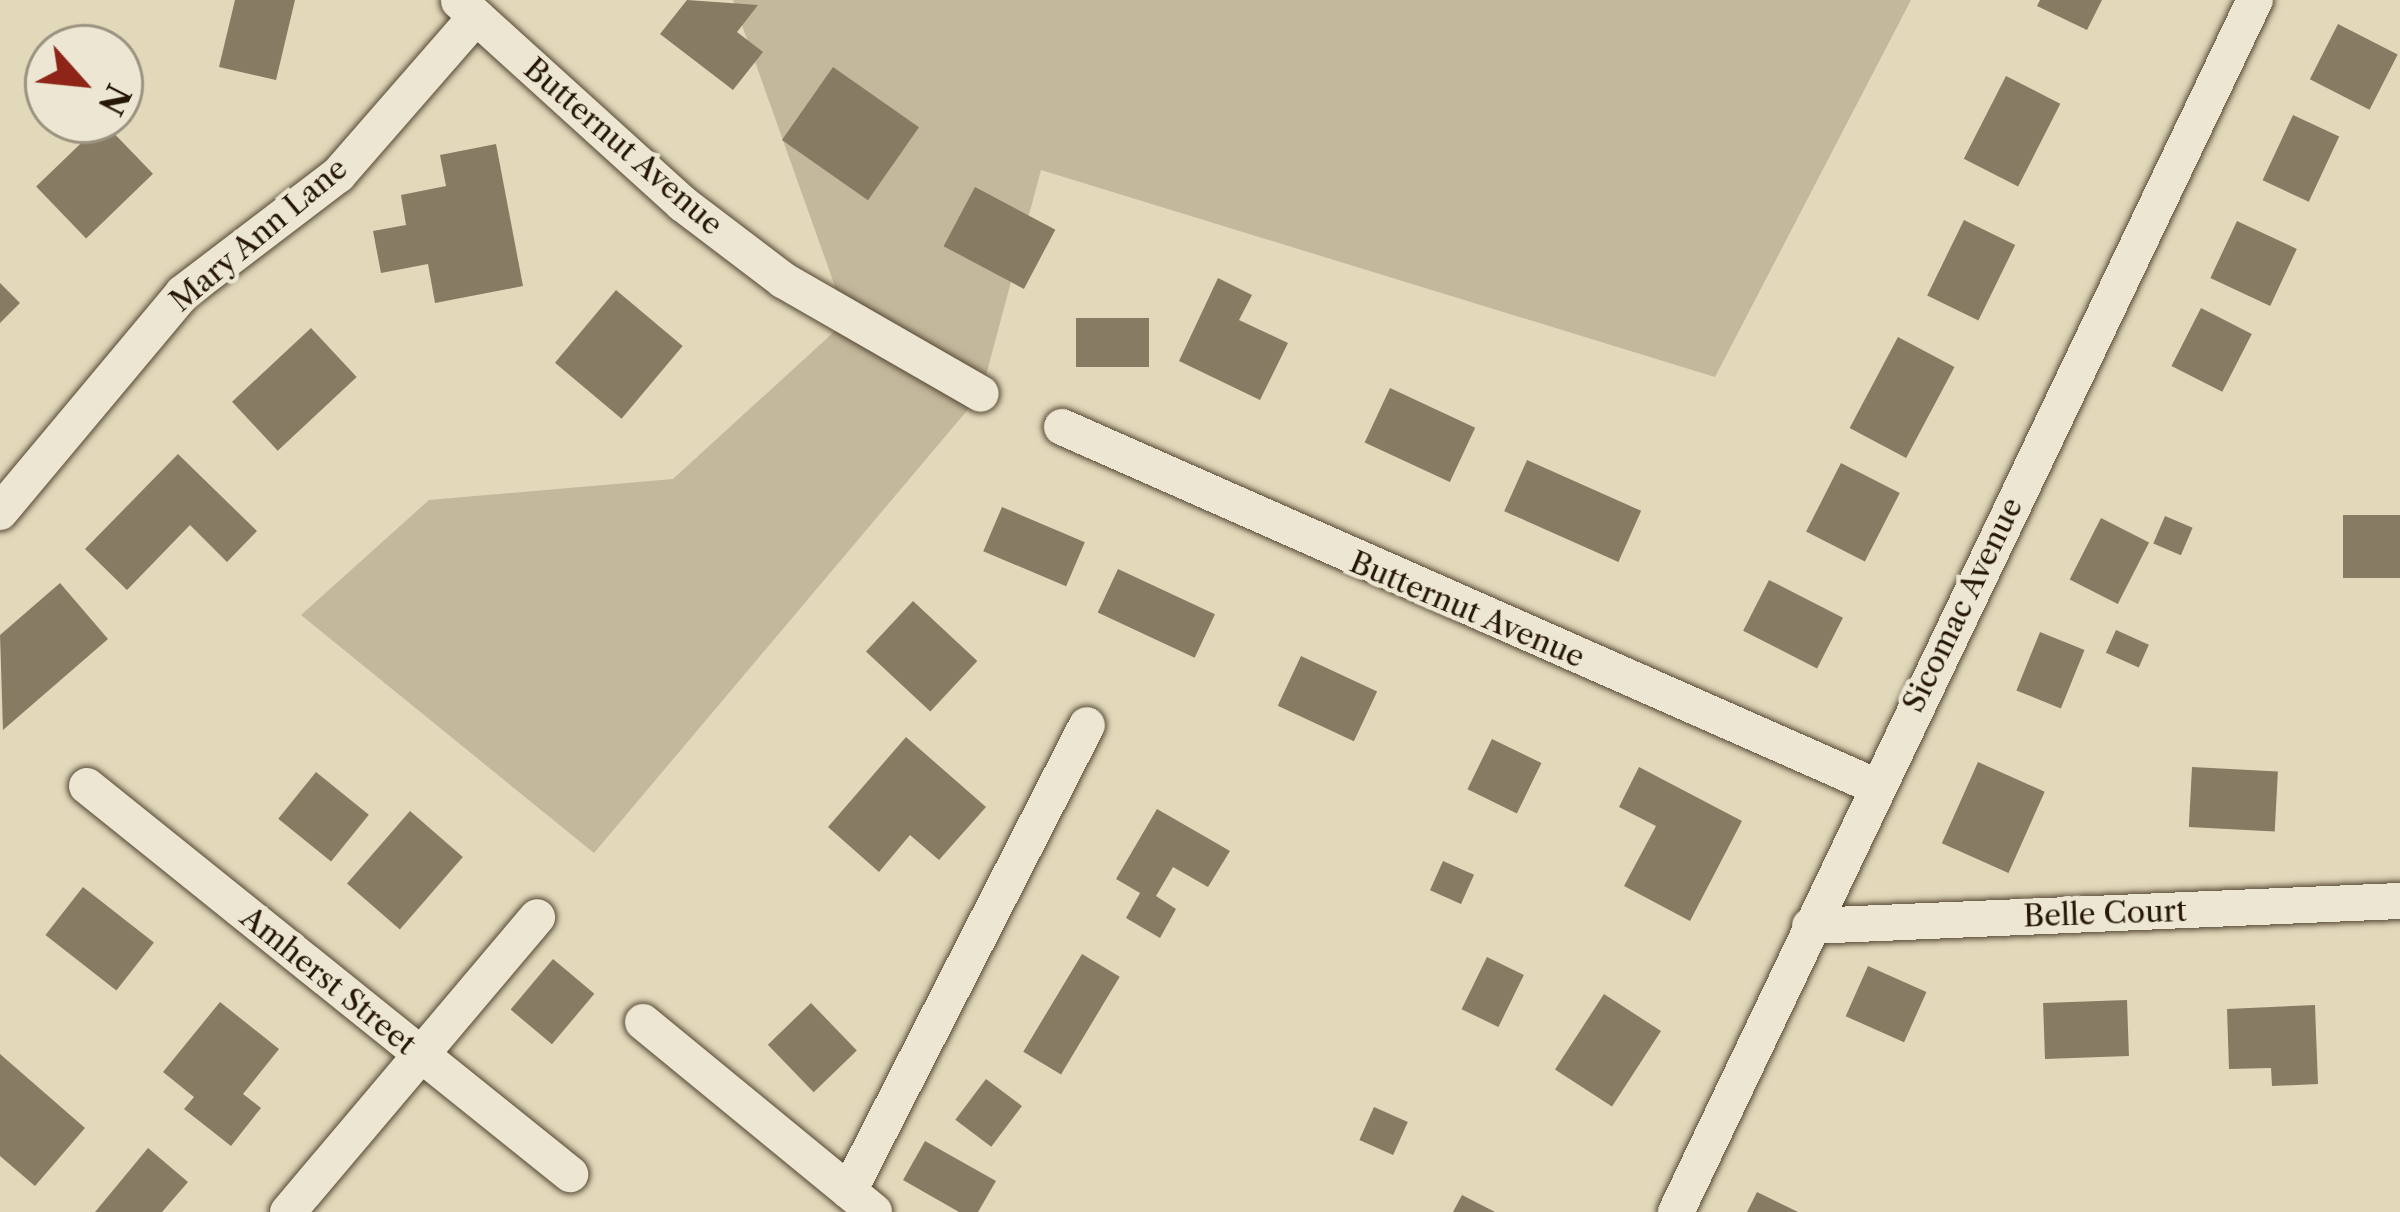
<!DOCTYPE html>
<html>
<head>
<meta charset="utf-8">
<style>
	body { margin:0 }
	#map { position:relative; width:2400px; height:1212px; overflow:hidden; background:#e2d9bb; font-family:"Libre Caslon Text",serif }
	div>[style] { position:absolute }
	.green>* { inset:0; background:#c2b89c }
	.building>* { inset:0; background:#887b64; transform-origin:0 0 }
	.roads { filter:drop-shadow(0 0 3px #554733) drop-shadow(0 0 3px #554733) }
	.street>* { height:36px; margin:-18px; padding:0 18px; transform-origin:18px; border-radius:18px; background:#ece6d3 }
	span { translate:-50% -50%; white-space:nowrap; text-align:center; line-height:1.15; -webkit-text-stroke:9px #ece6d3; paint-order:stroke }
	.street-label { font-size:30px; color:#261606 }
	.north { position:absolute; left:24px; top:24px; width:120px; height:120px; box-sizing:border-box; background:#ece6d3; border:3px solid #9d9381; border-radius:50%; rotate:117deg; font-size:33px; font-weight:700; line-height:48px; text-align:center; color:#261606 }
	.north::after { content:''; display:block; margin:auto; width:42px; height:54px; background:#8f2418; clip-path:polygon(50% 0,100% 100%,50% 72%,0 100%) }
</style>
</head>
<body>
<div id="map">
	<div class="green">
		<div style="clip-path:polygon(733px 0,1911px 0,1715px 377px,1041px 170px,981px 394px,594px 853px,301px 615px,429px 500px,673px 479px,847px 320px)"></div>
	</div>
	<div class="building">
		<div style="clip-path:polygon(235px 0,295px 0,276px 80px,219px 67px)"></div>
		<div style="clip-path:polygon(687px 0,758px 5px,737px 32px,763px 52px,733px 90px,660px 34px)"></div>
		<div style="clip-path:polygon(2040px 0,2102px 0,2087px 30px,2037px 6px)"></div>
		<div style="left:2338px;top:24px;width:67px;height:62px;rotate:27deg"></div>
		<div style="left:833px;top:67px;width:105px;height:89px;rotate:35deg"></div>
		<div style="left:2006px;top:76px;width:61px;height:93px;rotate:27deg"></div>
		<div style="left:2293px;top:115px;width:51px;height:72px;rotate:25deg"></div>
		<div style="left:103px;top:122px;width:72px;height:93px;rotate:46deg"></div>
		<div style="clip-path:polygon(496px 144px,523px 286px,435px 303px,428px 264px,381px 273px,373px 231px,406px 225px,401px 195px,446px 186px,440px 155px)"></div>
		<div style="left:975px;top:187px;width:91px;height:67px;rotate:28deg"></div>
		<div style="left:1964px;top:220px;width:57px;height:84px;rotate:26deg"></div>
		<div style="left:2237px;top:221px;width:66px;height:63px;rotate:25deg"></div>
		<div style="clip-path:polygon(1218px 278px,1252px 295px,1239px 320px,1288px 343px,1260px 400px,1179px 361px)"></div>
		<div style="clip-path:polygon(0 283px,20px 303px,0 323px)"></div>
		<div style="left:616px;top:290px;width:87px;height:95px;rotate:40deg"></div>
		<div style="left:2201px;top:308px;width:57px;height:65px;rotate:27deg"></div>
		<div style="left:1149px;top:318px;width:49px;height:73px;rotate:90deg"></div>
		<div style="left:311px;top:328px;width:67px;height:108px;rotate:47deg"></div>
		<div style="left:1898px;top:337px;width:64px;height:103px;rotate:28deg"></div>
		<div style="left:1390px;top:388px;width:94px;height:60px;rotate:25deg"></div>
		<div style="clip-path:polygon(178px 454px,257px 531px,227px 562px,190px 525px,127px 590px,85px 549px)"></div>
		<div style="left:1527px;top:460px;width:125px;height:56px;rotate:24deg"></div>
		<div style="left:1841px;top:463px;width:66px;height:77px;rotate:27deg"></div>
		<div style="left:1002px;top:507px;width:90px;height:48px;rotate:23deg"></div>
		<div style="left:2400px;top:515px;width:63px;height:57px;rotate:90deg"></div>
		<div style="left:2165px;top:516px;width:30px;height:30px;rotate:23deg"></div>
		<div style="left:2101px;top:518px;width:54px;height:69px;rotate:27deg"></div>
		<div style="left:1118px;top:569px;width:107px;height:48px;rotate:25deg"></div>
		<div style="left:1769px;top:580px;width:83px;height:57px;rotate:27deg"></div>
		<div style="clip-path:polygon(60px 583px,108px 639px,3px 730px,0 635px)"></div>
		<div style="left:913px;top:601px;width:88px;height:69px;rotate:43deg"></div>
		<div style="left:2116px;top:630px;width:36px;height:25px;rotate:24deg"></div>
		<div style="left:2040px;top:632px;width:48px;height:63px;rotate:22deg"></div>
		<div style="left:1301px;top:656px;width:84px;height:55px;rotate:25deg"></div>
		<div style="clip-path:polygon(906px 737px,986px 807px,939px 860px,910px 835px,879px 872px,828px 827px)"></div>
		<div style="left:1492px;top:739px;width:55px;height:56px;rotate:26deg"></div>
		<div style="left:1978px;top:762px;width:73px;height:89px;rotate:24deg"></div>
		<div style="clip-path:polygon(1639px 767px,1742px 821px,1690px 921px,1624px 886px,1656px 826px,1619px 807px)"></div>
		<div style="left:2192px;top:767px;width:86px;height:60px;rotate:3deg"></div>
		<div style="left:316px;top:772px;width:68px;height:60px;rotate:39deg"></div>
		<div style="clip-path:polygon(1157px 809px,1230px 851px,1208px 887px,1173px 867px,1156px 896px,1176px 909px,1160px 938px,1126px 918px,1140px 893px,1116px 879px)"></div>
		<div style="left:410px;top:811px;width:70px;height:96px;rotate:41deg"></div>
		<div style="left:1443px;top:861px;width:34px;height:32px;rotate:24deg"></div>
		<div style="left:83px;top:887px;width:90px;height:61px;rotate:38deg"></div>
		<div style="left:1082px;top:954px;width:44px;height:114px;rotate:31deg"></div>
		<div style="left:1487px;top:957px;width:41px;height:58px;rotate:26deg"></div>
		<div style="left:553px;top:959px;width:54px;height:66px;rotate:40deg"></div>
		<div style="left:1868px;top:966px;width:64px;height:55px;rotate:24deg"></div>
		<div style="left:1604px;top:994px;width:68px;height:90px;rotate:33deg"></div>
		<div style="left:2127px;top:1000px;width:56px;height:84px;rotate:88deg"></div>
		<div style="clip-path:polygon(220px 1002px,279px 1049px,243px 1094px,261px 1108px,231px 1146px,184px 1109px,194px 1097px,163px 1072px)"></div>
		<div style="left:811px;top:1003px;width:66px;height:60px;rotate:46deg"></div>
		<div style="clip-path:polygon(2315px 1005px,2318px 1084px,2272px 1086px,2271px 1068px,2229px 1069px,2227px 1009px)"></div>
		<div style="clip-path:polygon(0 1054px,85px 1128px,35px 1186px,0 1156px)"></div>
		<div style="left:986px;top:1079px;width:45px;height:51px;rotate:37deg"></div>
		<div style="left:1374px;top:1107px;width:37px;height:36px;rotate:24deg"></div>
		<div style="clip-path:polygon(925px 1141px,996px 1181px,978px 1212px,959px 1212px,903px 1180px)"></div>
		<div style="clip-path:polygon(148px 1148px,188px 1182px,162px 1212px,95px 1212px)"></div>
		<div style="clip-path:polygon(1757px 1192px,1798px 1212px,1747px 1212px)"></div>
		<div style="clip-path:polygon(1462px 1195px,1495px 1212px,1453px 1212px)"></div>
	</div>
	<div class="roads">
		<div class="street">
			<div style="left:459px;top:1px;width:302px;rotate:42.2deg"></div>
			<div style="left:683px;top:204px;width:126px;rotate:37.2deg"></div>
			<div style="left:783px;top:280px;width:228px;rotate:29.9deg"></div>
			<div style="left:1062px;top:427px;width:889px;rotate:23.83deg"></div>
			<div style="left:0;top:512px;width:285px;rotate:-50.1deg"></div>
			<div style="left:183px;top:293px;width:195px;rotate:-37.3deg"></div>
			<div style="left:338px;top:175px;width:210px;rotate:-48.9deg"></div>
			<div style="left:87px;top:786px;width:620px;rotate:38.78deg"></div>
			<div style="left:1810px;top:926px;width:591px;rotate:-2.43deg"></div>
			<div style="left:643px;top:1022px;width:299px;rotate:39.4deg"></div>
			<div style="left:849px;top:1191px;width:523px;rotate:-62.95deg"></div>
			<div style="left:288px;top:1212px;width:386px;rotate:-49.8deg"></div>
			<div style="left:1676px;top:1212px;width:1343px;rotate:-64.47deg"></div>
		</div>
	</div>
	<div class="street-label">
		<span style="left:623px;top:147px;rotate:41deg">Butternut Avenue</span>
		<span style="left:259px;top:235px;rotate:-40deg">Mary Ann Lane</span>
		<span style="left:1963px;top:605px;rotate:-64deg">Sicomac Avenue</span>
		<span style="left:1467px;top:610px;rotate:23deg">Butternut Avenue</span>
		<span style="left:2105px;top:914px;rotate:-2deg">Belle Court</span>
		<span style="left:328px;top:981px;rotate:39deg">Amherst Street</span>
	</div>
	<div class="north">N</div>
</div>
</body>
</html>
